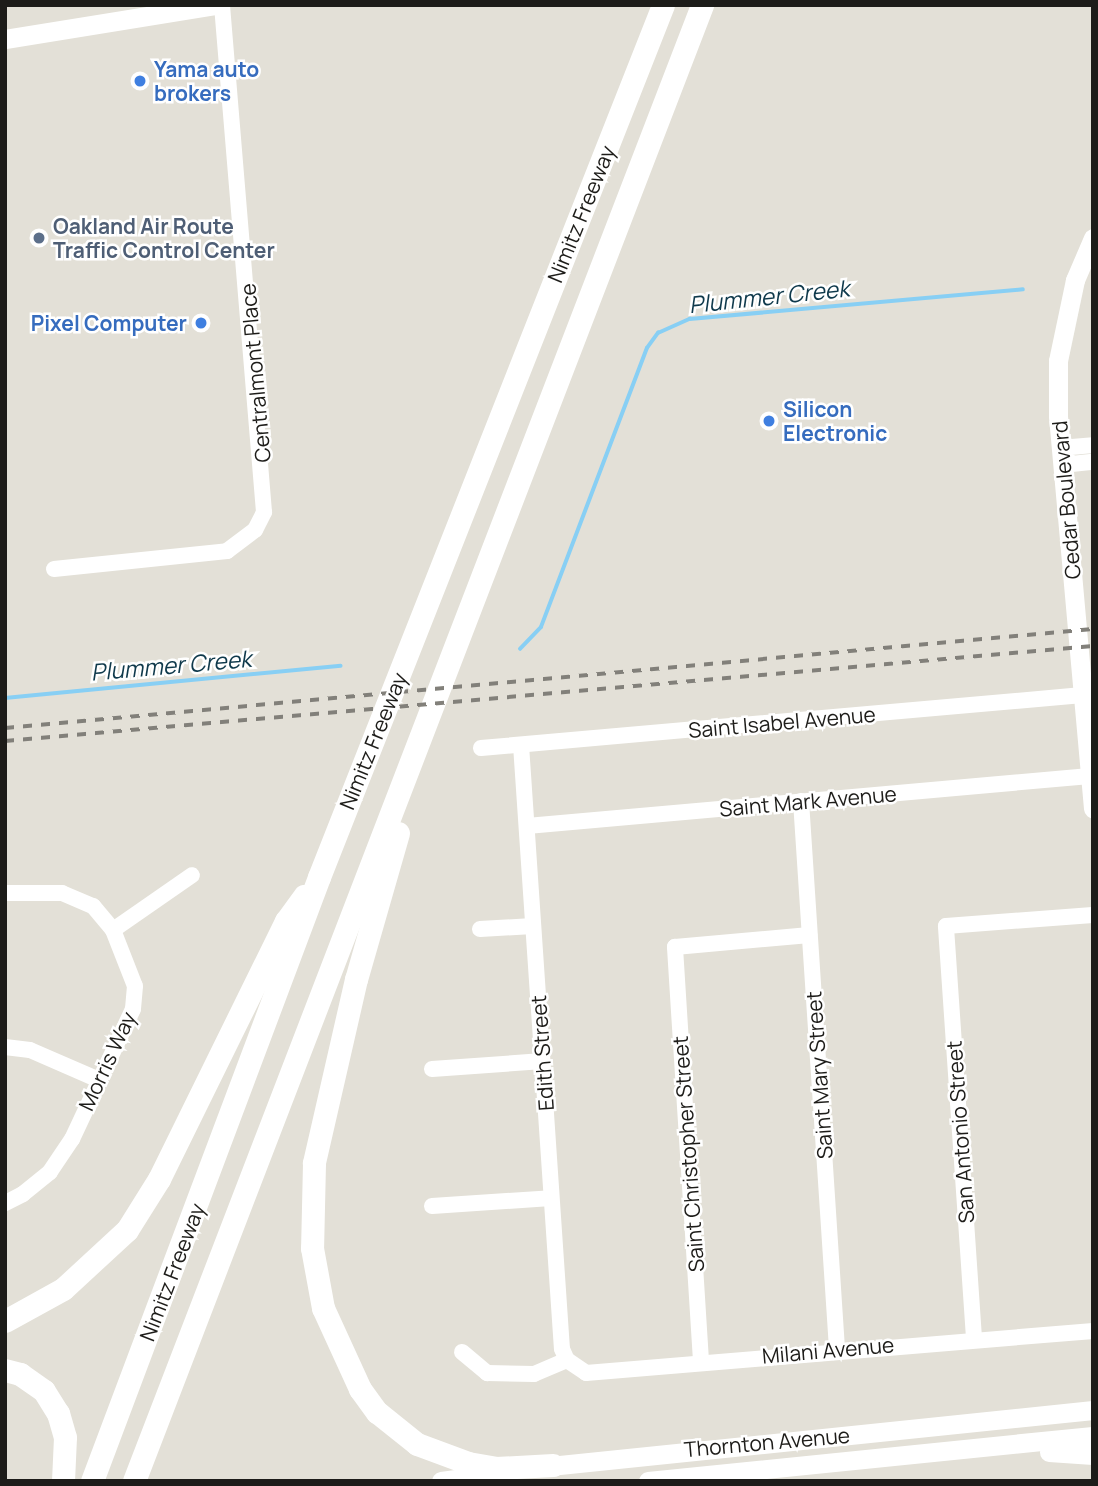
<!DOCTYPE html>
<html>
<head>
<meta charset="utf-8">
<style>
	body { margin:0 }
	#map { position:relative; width:1098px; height:1486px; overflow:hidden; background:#e3e0d7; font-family:Manrope,sans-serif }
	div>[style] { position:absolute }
	.stream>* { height:3.5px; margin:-1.75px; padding:0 1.75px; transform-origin:1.75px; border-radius:1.75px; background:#88cff4 }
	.minor>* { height:16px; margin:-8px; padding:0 8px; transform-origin:8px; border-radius:8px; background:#fff }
	.major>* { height:19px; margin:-9.5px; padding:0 9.5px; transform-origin:9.5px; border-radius:9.5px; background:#fff }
	.highway>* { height:23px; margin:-11.5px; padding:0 11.5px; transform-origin:11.5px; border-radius:11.5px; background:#fff }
	.rail>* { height:3.5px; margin-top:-1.75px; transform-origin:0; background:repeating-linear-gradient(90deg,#82807a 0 9px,transparent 0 18px) }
	.dots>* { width:19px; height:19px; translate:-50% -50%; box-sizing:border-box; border:4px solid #fff; border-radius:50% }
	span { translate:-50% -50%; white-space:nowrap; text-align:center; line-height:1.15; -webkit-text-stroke:5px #fff; paint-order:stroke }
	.shop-label { font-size:21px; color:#366cbe; font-weight:700 }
	.left { translate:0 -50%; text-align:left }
	.right { translate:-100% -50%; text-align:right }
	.street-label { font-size:21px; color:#1d1c19 }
	.service-label { font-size:21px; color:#4e5e75; font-weight:700 }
	.water-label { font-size:23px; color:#0f394b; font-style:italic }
	.frame { position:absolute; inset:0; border:7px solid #1d1c19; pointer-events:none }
</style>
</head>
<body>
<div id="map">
	<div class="stream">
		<div style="left:520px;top:649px;width:30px;rotate:-46deg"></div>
		<div style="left:541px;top:627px;width:298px;rotate:-69.2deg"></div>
		<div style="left:647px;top:348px;width:19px;rotate:-54deg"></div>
		<div style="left:658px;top:333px;width:35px;rotate:-24deg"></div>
		<div style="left:690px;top:319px;width:334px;rotate:-5.1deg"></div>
		<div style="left:5px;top:698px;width:337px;rotate:-5.5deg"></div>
	</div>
	<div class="minor">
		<div style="left:1060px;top:448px;width:33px;rotate:-5deg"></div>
		<div style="left:1062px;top:465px;width:31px;rotate:-6deg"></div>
		<div style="left:54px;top:569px;width:174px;rotate:-5.9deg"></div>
		<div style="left:227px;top:551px;width:35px;rotate:-37deg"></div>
		<div style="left:255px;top:530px;width:20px;rotate:-63deg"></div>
		<div style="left:264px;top:512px;width:509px;rotate:-94.74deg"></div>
		<div style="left:521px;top:745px;width:605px;rotate:86.12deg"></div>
		<div style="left:562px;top:1349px;width:12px;rotate:66deg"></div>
		<div style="left:567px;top:1360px;width:23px;rotate:34deg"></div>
		<div style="left:586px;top:1373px;width:509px;rotate:-4.74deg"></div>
		<div style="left:481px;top:748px;width:604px;rotate:-5.03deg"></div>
		<div style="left:801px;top:801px;width:549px;rotate:86.24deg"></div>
		<div style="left:527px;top:826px;width:565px;rotate:-5.08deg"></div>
		<div style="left:5px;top:893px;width:57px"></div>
		<div style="left:62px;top:893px;width:34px;rotate:23deg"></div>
		<div style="left:93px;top:906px;width:31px;rotate:50deg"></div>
		<div style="left:113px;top:930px;width:60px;rotate:68.6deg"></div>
		<div style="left:135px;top:986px;width:23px;rotate:95deg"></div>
		<div style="left:133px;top:1009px;width:144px;rotate:115.1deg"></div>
		<div style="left:72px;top:1139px;width:40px;rotate:124deg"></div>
		<div style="left:50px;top:1172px;width:35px;rotate:141deg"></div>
		<div style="left:23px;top:1194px;width:20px;rotate:153deg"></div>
		<div style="left:480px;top:929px;width:53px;rotate:-3.2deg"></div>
		<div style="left:113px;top:930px;width:96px;rotate:-34.8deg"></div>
		<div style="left:5px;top:1047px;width:25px;rotate:7deg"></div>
		<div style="left:30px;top:1050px;width:75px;rotate:23.5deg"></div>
		<div style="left:432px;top:1069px;width:111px;rotate:-4.1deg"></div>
		<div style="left:432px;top:1206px;width:119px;rotate:-3.8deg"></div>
		<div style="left:974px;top:1338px;width:413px;rotate:-93.9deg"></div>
		<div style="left:946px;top:926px;width:147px;rotate:-4.3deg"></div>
		<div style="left:462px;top:1352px;width:33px;rotate:40deg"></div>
		<div style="left:487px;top:1373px;width:47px;rotate:1.2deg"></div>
		<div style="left:534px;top:1374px;width:36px;rotate:-23deg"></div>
		<div style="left:701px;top:1361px;width:415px;rotate:-93.6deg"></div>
		<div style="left:675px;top:947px;width:135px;rotate:-5.1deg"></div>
	</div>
	<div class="major">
		<div style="left:5px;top:39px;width:214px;rotate:-9.2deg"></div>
		<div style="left:1093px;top:238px;width:46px;rotate:113.2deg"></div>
		<div style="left:1075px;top:280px;width:83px;rotate:101.9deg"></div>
		<div style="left:1058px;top:361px;width:55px;rotate:90deg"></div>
		<div style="left:1058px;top:416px;width:394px;rotate:84.9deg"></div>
		<div style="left:1049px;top:1452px;width:44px;rotate:3.9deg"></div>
		<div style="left:540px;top:1467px;width:556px;rotate:-5.88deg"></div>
		<div style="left:441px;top:1481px;width:60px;rotate:-7.7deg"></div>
		<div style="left:648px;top:1481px;width:447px;rotate:-5.8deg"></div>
	</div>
	<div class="highway">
		<div style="left:398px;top:833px;width:152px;rotate:106deg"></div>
		<div style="left:356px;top:979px;width:189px;rotate:102.9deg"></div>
		<div style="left:314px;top:1163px;width:85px;rotate:91.3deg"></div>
		<div style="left:312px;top:1248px;width:61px;rotate:79.6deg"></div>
		<div style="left:323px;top:1308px;width:89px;rotate:65.4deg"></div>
		<div style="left:360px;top:1389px;width:29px;rotate:54deg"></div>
		<div style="left:377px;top:1412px;width:51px;rotate:38.7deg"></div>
		<div style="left:417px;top:1444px;width:54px;rotate:20.4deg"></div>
		<div style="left:468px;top:1463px;width:28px;rotate:10deg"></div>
		<div style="left:496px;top:1468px;width:57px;rotate:-3deg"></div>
		<div style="left:5px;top:1321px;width:66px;rotate:-28.9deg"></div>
		<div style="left:63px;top:1289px;width:87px;rotate:-42.7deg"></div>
		<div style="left:127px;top:1230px;width:60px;rotate:-57.9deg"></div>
		<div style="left:159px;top:1179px;width:288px;rotate:-63.8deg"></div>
		<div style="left:286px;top:921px;width:31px;rotate:-54deg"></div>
		<div style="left:5px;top:1370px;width:16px;rotate:15deg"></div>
		<div style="left:20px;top:1374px;width:29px;rotate:35deg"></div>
		<div style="left:44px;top:1391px;width:26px;rotate:58deg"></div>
		<div style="left:58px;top:1413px;width:25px;rotate:74deg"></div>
		<div style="left:65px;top:1437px;width:44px;rotate:92.6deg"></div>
		<div style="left:92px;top:1481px;width:645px;rotate:-69.4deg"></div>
		<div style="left:319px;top:877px;width:937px;rotate:-68.47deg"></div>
		<div style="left:134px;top:1481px;width:1582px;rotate:-68.95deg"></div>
	</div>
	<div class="rail">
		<div style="left:5px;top:728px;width:1092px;rotate:-5.2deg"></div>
		<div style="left:5px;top:741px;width:1092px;rotate:-4.99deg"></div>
	</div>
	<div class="dots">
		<div style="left:140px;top:81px;background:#3f7fe0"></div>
		<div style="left:39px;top:238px;background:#5c6f8a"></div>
		<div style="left:201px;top:323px;background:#3f7fe0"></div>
		<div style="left:769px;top:421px;background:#3f7fe0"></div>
	</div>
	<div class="shop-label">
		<span class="left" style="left:154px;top:81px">Yama auto<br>brokers</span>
		<span class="right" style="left:187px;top:323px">Pixel Computer</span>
		<span class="left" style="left:783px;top:421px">Silicon<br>Electronic</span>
	</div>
	<div class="street-label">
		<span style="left:581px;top:214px;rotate:-68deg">Nimitz Freeway</span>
		<span style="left:255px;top:373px;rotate:-95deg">Centralmont Place</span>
		<span style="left:1066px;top:500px;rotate:-95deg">Cedar Boulevard</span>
		<span style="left:782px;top:722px;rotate:-5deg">Saint Isabel Avenue</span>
		<span style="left:373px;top:741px;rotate:-68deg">Nimitz Freeway</span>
		<span style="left:808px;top:801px;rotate:-5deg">Saint Mark Avenue</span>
		<span style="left:542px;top:1053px;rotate:-94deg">Edith Street</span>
		<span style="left:107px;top:1061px;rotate:-65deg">Morris Way</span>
		<span style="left:819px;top:1075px;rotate:-94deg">Saint Mary Street</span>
		<span style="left:960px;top:1132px;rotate:-94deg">San Antonio Street</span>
		<span style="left:688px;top:1154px;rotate:-94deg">Saint Christopher Street</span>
		<span style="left:172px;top:1272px;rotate:-69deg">Nimitz Freeway</span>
		<span style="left:828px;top:1350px;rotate:-5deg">Milani Avenue</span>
		<span style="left:767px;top:1442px;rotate:-5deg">Thornton Avenue</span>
	</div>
	<div class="service-label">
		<span class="left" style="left:53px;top:238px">Oakland Air Route<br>Traffic Control Center</span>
	</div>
	<div class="water-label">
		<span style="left:769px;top:296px;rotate:-6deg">Plummer Creek</span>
		<span style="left:171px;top:665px;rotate:-5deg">Plummer Creek</span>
	</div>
	<div class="frame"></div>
</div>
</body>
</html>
